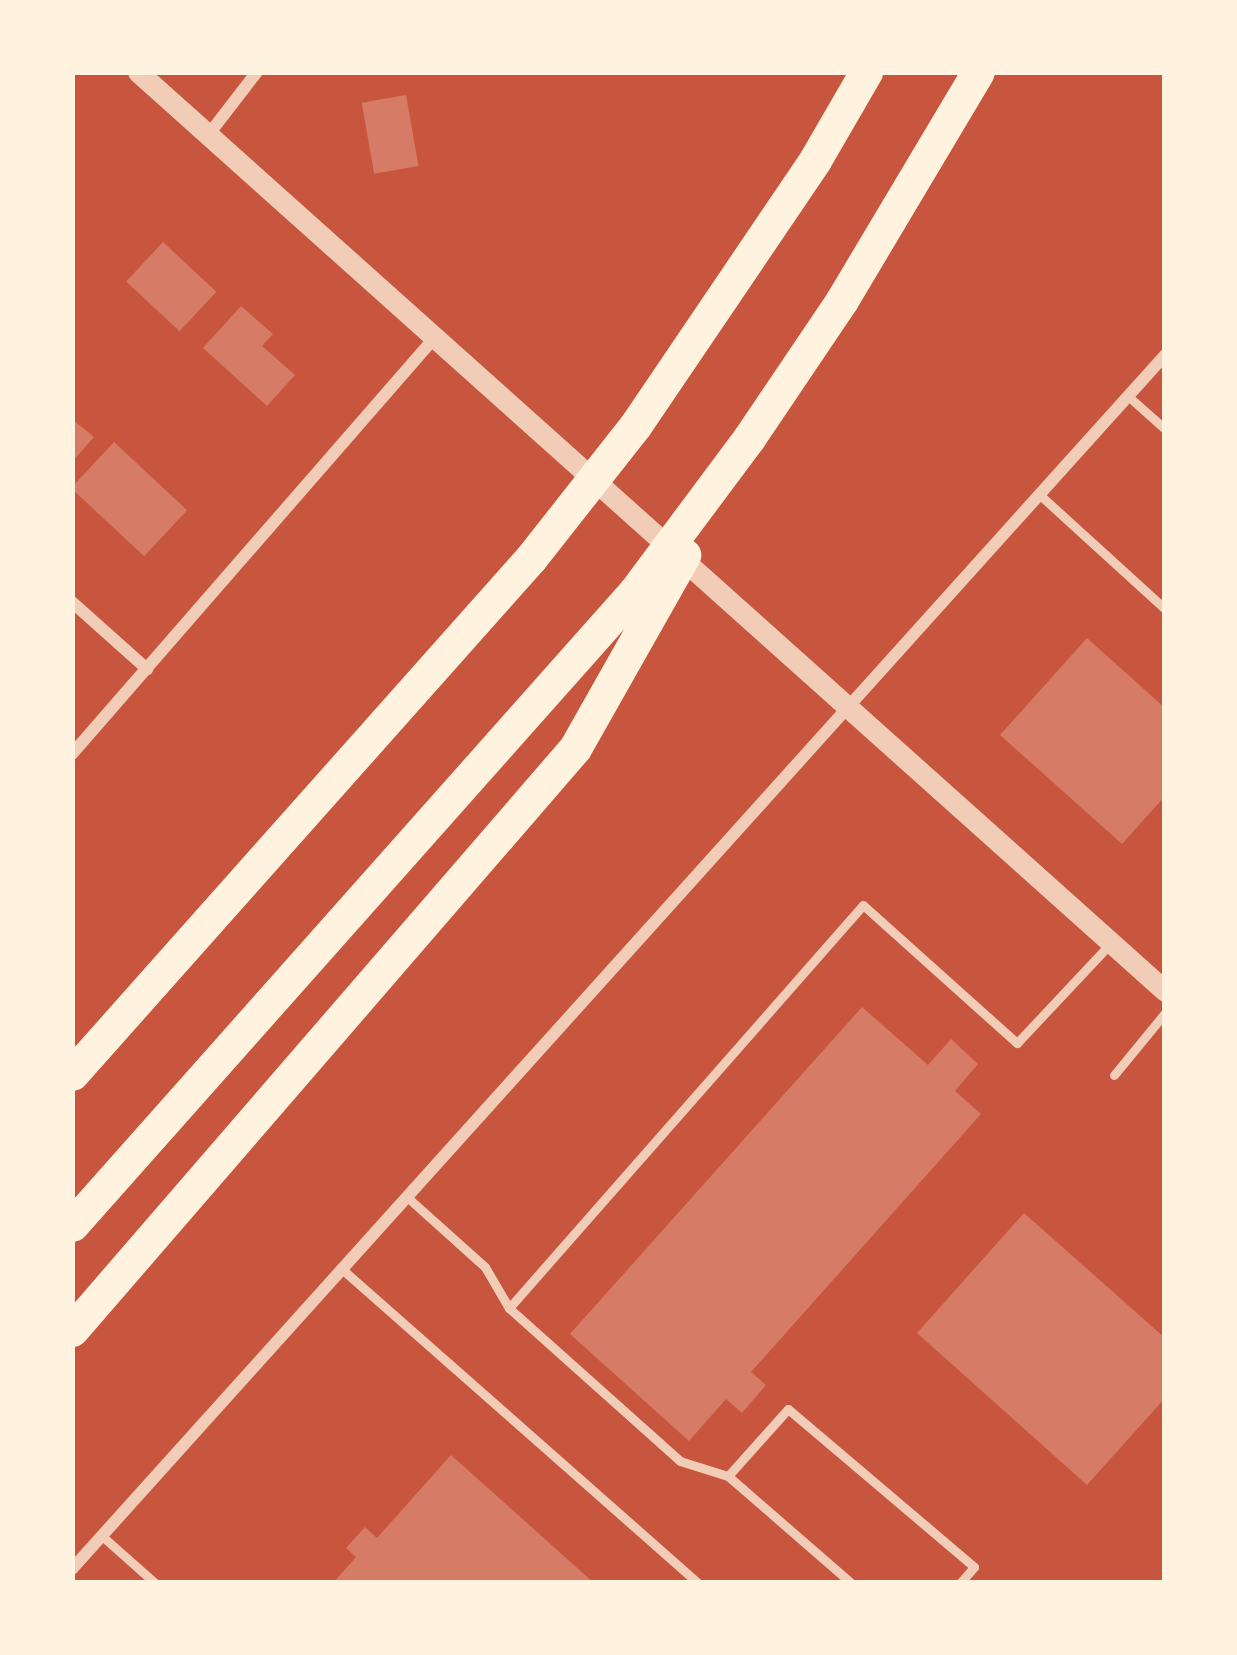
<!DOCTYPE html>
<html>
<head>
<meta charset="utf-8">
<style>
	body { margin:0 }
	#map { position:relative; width:1237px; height:1655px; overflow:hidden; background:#c8553d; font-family:Jost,sans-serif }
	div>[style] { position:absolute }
	.building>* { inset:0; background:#d67c66; transform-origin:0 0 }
	.service>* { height:9px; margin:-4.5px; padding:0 4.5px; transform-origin:4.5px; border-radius:4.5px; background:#f1ccb7 }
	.minor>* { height:12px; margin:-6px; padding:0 6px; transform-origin:6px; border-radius:6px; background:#f1ccb7 }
	.tertiary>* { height:21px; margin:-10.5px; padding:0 10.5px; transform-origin:10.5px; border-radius:10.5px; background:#f1ccb7 }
	.motorway>* { height:33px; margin:-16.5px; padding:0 16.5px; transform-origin:16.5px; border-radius:16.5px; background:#fff3e0 }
	span { translate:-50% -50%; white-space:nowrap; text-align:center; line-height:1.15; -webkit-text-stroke:12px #fff3e0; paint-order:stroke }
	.frame { position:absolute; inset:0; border:75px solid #fff3e0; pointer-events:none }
</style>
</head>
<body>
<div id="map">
	<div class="building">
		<div style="left:406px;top:95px;width:72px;height:45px;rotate:80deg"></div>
		<div style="left:163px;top:242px;width:73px;height:54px;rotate:43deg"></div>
		<div style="clip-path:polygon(241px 306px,273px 334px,262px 346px,295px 375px,267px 406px,203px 348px)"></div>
		<div style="clip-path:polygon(72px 419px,94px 437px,72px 462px)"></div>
		<div style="left:114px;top:442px;width:100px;height:63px;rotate:43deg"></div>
		<div style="clip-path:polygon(1087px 638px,1165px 708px,1165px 796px,1122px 844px,1000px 735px)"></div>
		<div style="clip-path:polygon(862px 1007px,928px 1065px,951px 1039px,978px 1064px,955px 1091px,981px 1114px,751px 1372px,766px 1385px,742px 1413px,726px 1399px,689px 1441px,570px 1334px)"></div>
		<div style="clip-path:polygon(1024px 1213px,1165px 1338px,1165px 1398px,1087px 1485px,917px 1333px)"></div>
		<div style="clip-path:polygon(451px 1455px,594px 1583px,333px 1583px,356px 1557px,346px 1548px,365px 1527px,377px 1538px)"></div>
	</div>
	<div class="service">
		<div style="left:1129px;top:397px;width:48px;rotate:41.6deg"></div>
		<div style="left:1041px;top:496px;width:168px;rotate:42.3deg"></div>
		<div style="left:1114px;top:1075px;width:80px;rotate:-50.6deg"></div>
		<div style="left:407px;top:1197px;width:105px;rotate:41.9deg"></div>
		<div style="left:485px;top:1267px;width:48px;rotate:59.7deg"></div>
		<div style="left:509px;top:1308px;width:229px;rotate:41.8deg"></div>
		<div style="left:680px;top:1461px;width:50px;rotate:17.4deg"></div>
		<div style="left:728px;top:1476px;width:163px;rotate:41deg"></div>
		<div style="left:343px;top:1270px;width:473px;rotate:41.4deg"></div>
		<div style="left:509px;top:1308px;width:536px;rotate:-48.7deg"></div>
		<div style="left:863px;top:905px;width:207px;rotate:41.9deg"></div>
		<div style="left:1017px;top:1043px;width:137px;rotate:-46.8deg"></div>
		<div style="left:728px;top:1476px;width:90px;rotate:-48.2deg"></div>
		<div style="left:788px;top:1409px;width:244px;rotate:40.3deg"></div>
		<div style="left:974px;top:1567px;width:21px;rotate:131deg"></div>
		<div style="left:102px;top:1536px;width:71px;rotate:41.6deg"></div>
	</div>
	<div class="minor">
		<div style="left:209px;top:134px;width:78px;rotate:-52.3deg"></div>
		<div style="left:72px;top:602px;width:101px;rotate:41.8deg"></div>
		<div style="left:72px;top:754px;width:554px;rotate:-48.95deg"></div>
		<div style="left:72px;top:1569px;width:1634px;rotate:-48deg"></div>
	</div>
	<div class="tertiary">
		<div style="left:138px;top:72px;width:1378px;rotate:41.82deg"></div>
	</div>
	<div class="motorway">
		<div style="left:72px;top:1074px;width:691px;rotate:-48.35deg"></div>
		<div style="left:531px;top:558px;width:168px;rotate:-51.8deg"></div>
		<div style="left:635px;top:426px;width:321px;rotate:-55.9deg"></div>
		<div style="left:815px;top:160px;width:102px;rotate:-59.9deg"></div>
		<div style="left:72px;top:1225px;width:848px;rotate:-48.39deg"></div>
		<div style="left:635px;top:591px;width:191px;rotate:-53.3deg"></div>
		<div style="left:749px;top:438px;width:166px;rotate:-56deg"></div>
		<div style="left:842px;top:300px;width:265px;rotate:-59.2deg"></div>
		<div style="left:72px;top:1330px;width:769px;rotate:-49.16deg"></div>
		<div style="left:575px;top:748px;width:222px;rotate:-60.5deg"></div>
	</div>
	<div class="frame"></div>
</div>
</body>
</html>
